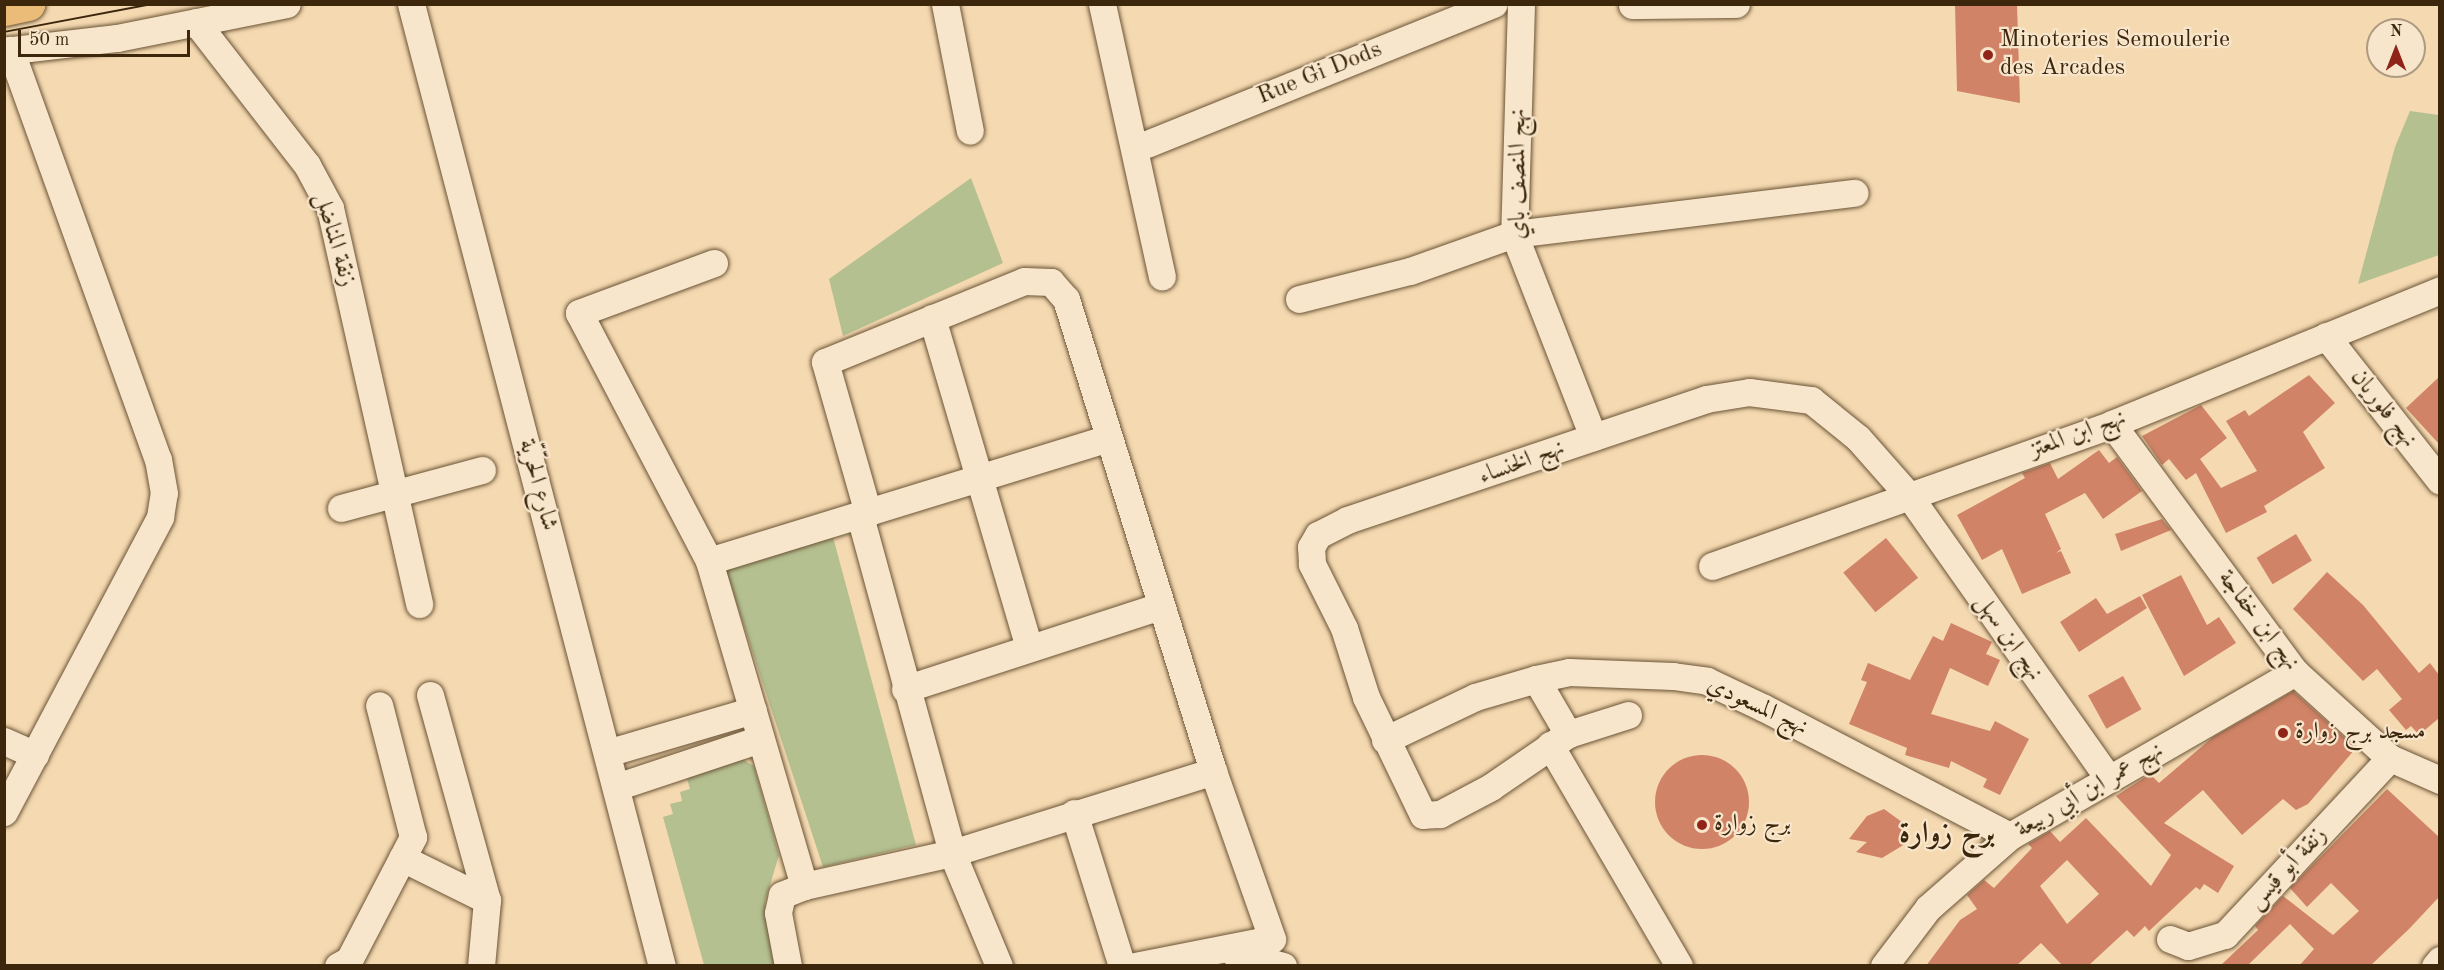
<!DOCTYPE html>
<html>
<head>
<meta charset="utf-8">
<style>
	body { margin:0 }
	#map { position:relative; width:2444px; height:970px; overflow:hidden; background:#f5d9b1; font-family:"Old Standard TT",Amiri,serif }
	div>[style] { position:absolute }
	.green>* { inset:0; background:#b5c091 }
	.building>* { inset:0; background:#d08367; transform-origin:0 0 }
	.round { border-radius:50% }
	.roads { filter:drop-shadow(0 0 2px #6a5436) drop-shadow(0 0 2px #6a5436) }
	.minor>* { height:27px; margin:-13.5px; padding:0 13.5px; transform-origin:13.5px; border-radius:13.5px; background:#f8e6cc }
	.major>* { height:33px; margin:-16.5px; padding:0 16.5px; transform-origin:16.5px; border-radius:16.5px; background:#eabc78 }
	.tram>* { height:1.5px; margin:-0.75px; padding:0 0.75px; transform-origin:0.75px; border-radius:0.75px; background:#3c270d }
	.dots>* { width:16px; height:16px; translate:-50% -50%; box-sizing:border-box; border:3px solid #f8e6cc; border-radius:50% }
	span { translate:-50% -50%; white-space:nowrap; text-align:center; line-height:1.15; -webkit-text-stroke:4.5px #f8e6cc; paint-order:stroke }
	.poi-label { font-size:24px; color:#3c270d }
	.left { translate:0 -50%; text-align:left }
	.street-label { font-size:24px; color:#3c270d }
	.district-label { font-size:30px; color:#3c270d; font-weight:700 }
	.frame { position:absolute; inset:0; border:6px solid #3c270d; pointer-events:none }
	.north { position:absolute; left:2366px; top:18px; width:60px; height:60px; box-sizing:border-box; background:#f8e6cc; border:2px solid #ad9a80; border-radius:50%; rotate:0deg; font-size:16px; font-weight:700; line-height:24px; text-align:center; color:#3c270d }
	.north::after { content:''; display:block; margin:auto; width:21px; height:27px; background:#8f2418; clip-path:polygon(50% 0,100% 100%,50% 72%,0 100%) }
	.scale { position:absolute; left:18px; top:30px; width:172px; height:27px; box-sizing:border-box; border:3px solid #3c270d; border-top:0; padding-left:8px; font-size:18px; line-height:21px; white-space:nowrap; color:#3c270d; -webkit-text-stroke:4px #f8e6cc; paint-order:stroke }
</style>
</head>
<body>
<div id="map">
	<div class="green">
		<div style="clip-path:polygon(2410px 111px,2439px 115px,2439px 255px,2358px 284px,2395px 147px)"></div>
		<div style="clip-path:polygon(971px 178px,1003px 263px,843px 336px,829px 279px)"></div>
		<div style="clip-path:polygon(833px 537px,916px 845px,823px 867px,725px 568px)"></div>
		<div style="clip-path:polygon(742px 759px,754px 766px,779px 855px,765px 902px,775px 965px,704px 965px,663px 817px,673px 814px,670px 804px,682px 801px,680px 792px,690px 789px,685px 772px)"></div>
	</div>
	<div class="building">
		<div style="clip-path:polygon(1955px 4px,2017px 4px,2020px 103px,1957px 91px)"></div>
		<div style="clip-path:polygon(2309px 375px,2335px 403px,2303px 432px,2325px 468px,2264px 506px,2267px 512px,2226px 533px,2196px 473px,2186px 480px,2169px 459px,2162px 465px,2142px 436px,2201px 405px,2227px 438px,2200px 459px,2221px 488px,2257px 471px,2226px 421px,2245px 410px,2249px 416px)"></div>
		<div style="clip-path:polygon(2439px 377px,2439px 444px,2406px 408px)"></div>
		<div style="clip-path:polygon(2099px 450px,2109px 463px,2117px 457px,2142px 491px,2103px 519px,2085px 493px,2045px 514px,2061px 549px,2056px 553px,2061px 551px,2071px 573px,2022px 594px,2002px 549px,1982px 560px,1957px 515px,2025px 478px,2022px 473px,2050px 463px,2058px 479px)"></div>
		<div style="clip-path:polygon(2162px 519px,2171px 530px,2121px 551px,2115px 534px)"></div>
		<div style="left:2296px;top:534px;width:31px;height:46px;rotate:59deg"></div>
		<div style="left:1886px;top:538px;width:51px;height:55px;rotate:51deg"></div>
		<div style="clip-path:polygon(2327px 572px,2363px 605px,2419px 673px,2430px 663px,2439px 675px,2439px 718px,2419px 735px,2411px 726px,2406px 730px,2389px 710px,2402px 699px,2377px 669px,2363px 681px,2293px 609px)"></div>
		<div style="clip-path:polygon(2181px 575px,2207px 625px,2219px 617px,2236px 643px,2184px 676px,2142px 595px)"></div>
		<div style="clip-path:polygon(2140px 596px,2147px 608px,2079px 652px,2060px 622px,2096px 598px,2107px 614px)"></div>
		<div style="clip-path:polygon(1951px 623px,1992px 642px,1986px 654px,2000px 660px,1988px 686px,1950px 668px,1931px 714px,1990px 731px,1995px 721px,2029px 739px,2000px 795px,1983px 787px,1987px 779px,1951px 761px,1949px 768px,1905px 755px,1907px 748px,1849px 724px,1867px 682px,1861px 680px,1868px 663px,1910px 680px,1933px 636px,1943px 641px)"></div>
		<div style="left:2123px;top:676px;width:38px;height:40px;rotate:61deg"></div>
		<div style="clip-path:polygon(evenodd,2293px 691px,2356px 748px,2308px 804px,2296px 810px,2283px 799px,2242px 835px,2203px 790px,2164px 823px,2234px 866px,2218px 893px,2204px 884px,2200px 890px,2196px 887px,2149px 931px,2145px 926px,2134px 937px,2127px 930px,2088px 966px,2063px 966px,2041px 943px,2016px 966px,1926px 966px,1960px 920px,1977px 909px,1967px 895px,1984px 880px,1994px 888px,2032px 848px,2028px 844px,2050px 831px,2060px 842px,2086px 818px,2151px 886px,2171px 855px,2116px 796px,2150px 774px,2159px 783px,2213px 737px,2293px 691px,2067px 860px,2099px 894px,2067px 924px,2040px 886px,2067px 860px)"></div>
		<div class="round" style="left:1655px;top:755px;width:94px;height:94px"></div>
		<div style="clip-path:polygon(2387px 789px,2439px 837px,2439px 897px,2409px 929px,2370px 966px,2299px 966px,2314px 949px,2290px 924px,2247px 966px,2220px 966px,2258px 930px,2255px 926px,2283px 896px,2333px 935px,2359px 911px,2331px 883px,2307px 907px,2290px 888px)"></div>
		<div style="clip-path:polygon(1884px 809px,1906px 825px,1905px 844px,1882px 858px,1856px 852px,1867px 842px,1849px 839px,1867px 816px)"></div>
	</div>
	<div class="roads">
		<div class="minor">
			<div style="left:411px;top:4px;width:994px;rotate:75.38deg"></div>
			<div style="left:945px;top:4px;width:129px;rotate:78.9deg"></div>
			<div style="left:1102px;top:4px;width:279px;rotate:77.6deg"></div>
			<div style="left:1521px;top:4px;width:230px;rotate:91.7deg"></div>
			<div style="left:1514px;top:234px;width:218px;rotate:68.7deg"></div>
			<div style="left:1632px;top:5px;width:104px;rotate:-0.6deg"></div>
			<div style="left:196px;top:22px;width:181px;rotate:52.2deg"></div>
			<div style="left:307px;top:165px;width:49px;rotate:61.9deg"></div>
			<div style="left:330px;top:208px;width:406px;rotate:77.3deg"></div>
			<div style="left:4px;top:51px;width:114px;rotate:-6.6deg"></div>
			<div style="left:117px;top:38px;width:173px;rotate:-11.3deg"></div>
			<div style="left:1147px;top:144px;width:374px;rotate:-22deg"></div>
			<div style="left:714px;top:263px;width:144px;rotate:159.7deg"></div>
			<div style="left:579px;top:313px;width:280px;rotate:62.3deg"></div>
			<div style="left:709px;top:561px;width:339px;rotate:73.7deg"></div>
			<div style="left:804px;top:886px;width:24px;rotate:158deg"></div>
			<div style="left:782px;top:895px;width:18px;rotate:103deg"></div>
			<div style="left:778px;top:913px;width:54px;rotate:79.3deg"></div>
			<div style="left:1299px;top:299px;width:114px;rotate:-14.2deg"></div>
			<div style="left:1410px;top:271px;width:110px;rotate:-19.6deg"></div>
			<div style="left:1514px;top:234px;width:343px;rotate:-6.9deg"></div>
			<div style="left:932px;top:318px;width:343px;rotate:73.6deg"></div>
			<div style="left:2326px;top:336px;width:184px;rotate:51.8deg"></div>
			<div style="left:2112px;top:424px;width:308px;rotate:53.6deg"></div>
			<div style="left:2295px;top:672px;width:128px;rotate:42.2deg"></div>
			<div style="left:2390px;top:758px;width:55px;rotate:23.7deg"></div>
			<div style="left:341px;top:508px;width:146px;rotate:-15.1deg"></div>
			<div style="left:868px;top:513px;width:157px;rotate:-105.9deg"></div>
			<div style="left:825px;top:362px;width:215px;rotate:-22.1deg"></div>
			<div style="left:1024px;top:281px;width:27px;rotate:2deg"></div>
			<div style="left:1051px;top:282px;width:23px;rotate:49deg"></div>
			<div style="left:1066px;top:299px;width:494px;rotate:72.7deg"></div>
			<div style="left:1213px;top:771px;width:178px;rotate:70.6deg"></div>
			<div style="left:1272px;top:939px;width:141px;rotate:168.9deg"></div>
			<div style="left:860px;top:516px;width:349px;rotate:74.7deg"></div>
			<div style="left:952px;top:853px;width:122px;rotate:67.4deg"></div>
			<div style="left:709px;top:561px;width:418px;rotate:-17.1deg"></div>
			<div style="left:1712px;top:566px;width:424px;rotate:-19.5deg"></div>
			<div style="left:2112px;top:424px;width:354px;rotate:-22.2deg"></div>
			<div style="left:1536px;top:679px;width:64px;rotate:59.8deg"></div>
			<div style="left:905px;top:689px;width:269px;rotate:-18deg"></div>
			<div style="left:430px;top:695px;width:213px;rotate:74.5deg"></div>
			<div style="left:487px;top:900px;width:66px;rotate:95.2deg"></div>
			<div style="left:1628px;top:715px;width:63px;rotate:162.4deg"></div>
			<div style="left:1568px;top:734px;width:93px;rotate:145.5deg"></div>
			<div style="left:1491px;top:787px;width:58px;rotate:152.1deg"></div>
			<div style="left:1440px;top:814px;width:17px;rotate:177deg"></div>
			<div style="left:1423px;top:815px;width:131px;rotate:-115.8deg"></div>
			<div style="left:1366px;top:697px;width:72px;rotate:-107.7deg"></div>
			<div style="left:1344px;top:628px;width:72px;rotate:-116.6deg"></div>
			<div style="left:1312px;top:564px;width:17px;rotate:-93deg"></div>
			<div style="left:1311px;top:547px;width:14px;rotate:-60deg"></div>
			<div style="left:1318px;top:535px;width:33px;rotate:-27deg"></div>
			<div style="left:1347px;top:520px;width:379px;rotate:-18.6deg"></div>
			<div style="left:1706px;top:399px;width:44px;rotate:-9.2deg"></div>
			<div style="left:1749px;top:392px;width:63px;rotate:7.4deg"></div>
			<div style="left:1811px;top:400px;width:60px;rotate:39deg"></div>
			<div style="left:1858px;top:438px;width:79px;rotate:48.6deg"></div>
			<div style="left:1910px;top:497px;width:344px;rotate:54.8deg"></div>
			<div style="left:1385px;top:740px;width:100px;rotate:-25.5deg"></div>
			<div style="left:1475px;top:697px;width:64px;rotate:-16.4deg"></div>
			<div style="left:1536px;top:679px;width:34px;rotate:-12deg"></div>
			<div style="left:1569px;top:672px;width:104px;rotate:2.2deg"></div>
			<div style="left:1673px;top:676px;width:34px;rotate:8deg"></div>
			<div style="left:1707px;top:681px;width:63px;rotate:25.3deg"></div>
			<div style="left:1764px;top:708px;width:277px;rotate:27.5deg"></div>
			<div style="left:4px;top:741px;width:34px;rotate:24deg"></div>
			<div style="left:1550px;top:745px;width:256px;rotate:59.7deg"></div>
			<div style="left:607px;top:753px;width:152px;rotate:-16.4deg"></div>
			<div style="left:616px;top:787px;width:152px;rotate:-18.4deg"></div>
			<div style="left:4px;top:812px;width:334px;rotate:-62.1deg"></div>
			<div style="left:160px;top:517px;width:24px;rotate:-81deg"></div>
			<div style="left:164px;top:493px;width:34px;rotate:-100deg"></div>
			<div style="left:158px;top:460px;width:436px;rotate:-109.8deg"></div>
			<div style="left:1074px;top:813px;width:160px;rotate:72.6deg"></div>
			<div style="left:402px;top:858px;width:95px;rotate:26.3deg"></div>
			<div style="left:804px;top:886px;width:152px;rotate:-12.6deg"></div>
			<div style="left:952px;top:853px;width:274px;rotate:-17.4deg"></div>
			<div style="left:2170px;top:939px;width:19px;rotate:21deg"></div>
			<div style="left:2188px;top:946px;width:39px;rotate:-17deg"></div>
			<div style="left:2225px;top:935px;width:242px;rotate:-47deg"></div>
			<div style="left:1233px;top:952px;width:52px;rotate:15.6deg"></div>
			<div style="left:338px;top:966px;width:13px;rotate:-29deg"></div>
			<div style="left:349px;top:960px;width:139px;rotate:-62.5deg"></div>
			<div style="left:413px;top:837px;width:136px;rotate:-104.4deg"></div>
			<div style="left:1884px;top:966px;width:73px;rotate:-52.8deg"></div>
			<div style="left:1928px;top:908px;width:109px;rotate:-41.3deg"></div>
			<div style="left:2010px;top:836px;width:329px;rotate:-29.9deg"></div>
			<div style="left:2435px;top:966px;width:8px;rotate:-50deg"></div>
		</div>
		<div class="major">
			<div style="left:4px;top:9px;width:25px;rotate:-12deg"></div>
		</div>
	</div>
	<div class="tram">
		<div style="left:4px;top:32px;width:151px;rotate:-10.7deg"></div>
	</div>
	<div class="dots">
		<div style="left:1988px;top:55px;background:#8f2418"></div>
		<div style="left:2283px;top:733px;background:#8f2418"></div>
		<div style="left:1702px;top:825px;background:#8f2418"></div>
	</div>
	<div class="poi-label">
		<span class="left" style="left:2000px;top:55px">Minoteries Semoulerie<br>des Arcades</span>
		<span class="left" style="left:2295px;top:733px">مسجد برج زوارة</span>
		<span class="left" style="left:1714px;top:825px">برج زوارة</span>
	</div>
	<div class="street-label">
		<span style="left:1320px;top:74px;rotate:-22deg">Rue Gi Dods</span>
		<span style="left:1519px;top:174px;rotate:-90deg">نهج المنصف باي</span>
		<span style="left:334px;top:240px;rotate:74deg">زنقة المناضل</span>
		<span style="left:2383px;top:409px;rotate:52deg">نهج فلوريان</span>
		<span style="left:2078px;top:435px;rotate:-20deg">نهج ابن المعتز</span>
		<span style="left:1522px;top:463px;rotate:-20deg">نهج الخنساء</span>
		<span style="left:537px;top:485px;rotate:75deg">شارع الحرّيّة</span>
		<span style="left:2258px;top:621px;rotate:53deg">نهج ابن خفاجة</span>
		<span style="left:2008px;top:638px;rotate:55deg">نهج ابن سهل</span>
		<span style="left:1757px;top:707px;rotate:25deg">نهج المسعودي</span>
		<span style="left:2090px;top:791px;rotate:-30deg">نهج عمر ابن أبي ربيعة</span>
		<span style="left:2288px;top:869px;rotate:-47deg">زنقة أبو قيس</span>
	</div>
	<div class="district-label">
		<span style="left:1947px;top:834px">برج زوارة</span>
	</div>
	<div class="frame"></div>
	<div class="north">N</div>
	<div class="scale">50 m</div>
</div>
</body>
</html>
